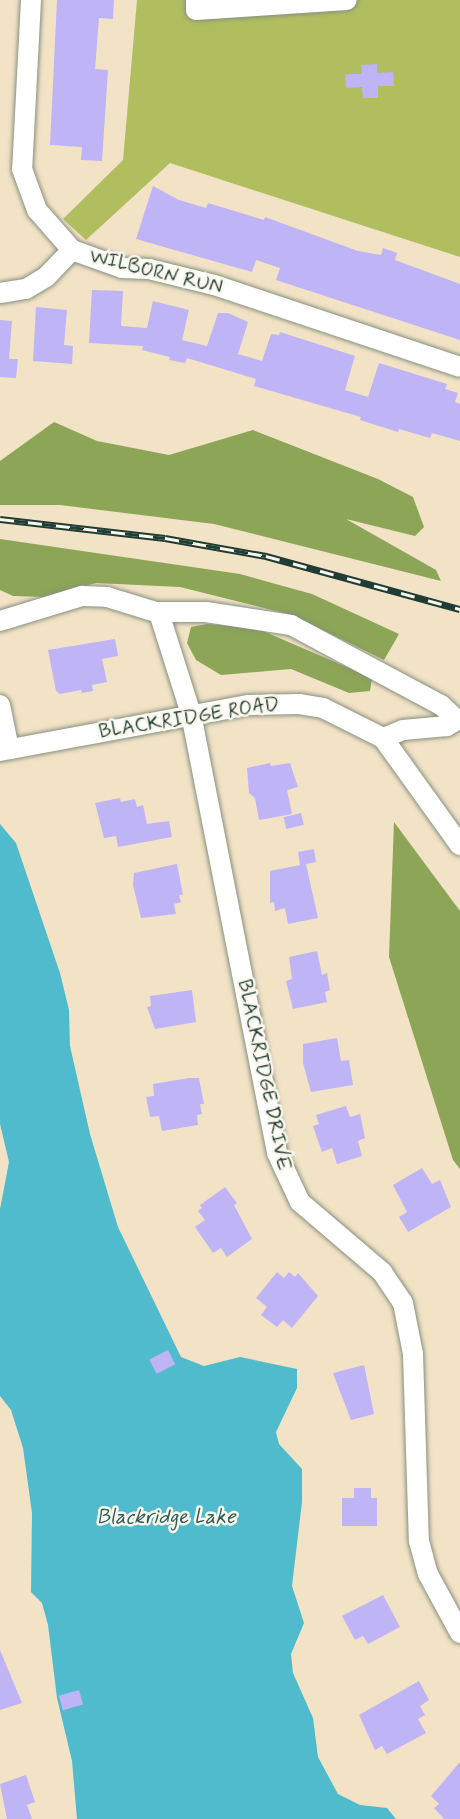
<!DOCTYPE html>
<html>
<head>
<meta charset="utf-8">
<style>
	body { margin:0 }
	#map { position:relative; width:460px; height:1819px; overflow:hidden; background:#f2e3c7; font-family:Mynerve,sans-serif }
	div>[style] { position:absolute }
	.green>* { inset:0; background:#b1be60 }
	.forest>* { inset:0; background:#8ca556 }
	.water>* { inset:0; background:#50bbcc }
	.building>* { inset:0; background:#bfb4f5; transform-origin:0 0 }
	.roads { filter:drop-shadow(0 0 2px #88907e) drop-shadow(0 0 2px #88907e) }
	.minor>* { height:20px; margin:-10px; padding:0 10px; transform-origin:10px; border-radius:10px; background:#fff }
	.rail>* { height:7px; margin-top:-3.5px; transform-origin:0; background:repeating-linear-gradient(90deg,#fbf7ec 0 14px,#1f3d34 0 28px); box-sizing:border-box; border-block:2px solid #1f3d34 }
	span { translate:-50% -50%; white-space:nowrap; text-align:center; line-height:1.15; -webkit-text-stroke:5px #fbf7ec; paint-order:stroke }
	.street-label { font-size:20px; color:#1f3d34 }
	.water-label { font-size:21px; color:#2b5c5a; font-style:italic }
</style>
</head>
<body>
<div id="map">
	<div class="green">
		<div style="clip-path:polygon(137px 0,460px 0,460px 257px,170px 163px,86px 240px,63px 219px,123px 160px)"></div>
	</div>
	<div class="forest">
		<div style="clip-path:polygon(54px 422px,97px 441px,169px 455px,253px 430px,378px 479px,413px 497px,424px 527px,415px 536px,346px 519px,436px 570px,441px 581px,214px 524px,60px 505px,0 505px,0 461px)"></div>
		<div style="clip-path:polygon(0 539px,240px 574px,312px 594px,399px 634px,384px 660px,292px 615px,180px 587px,96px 583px,45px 597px,13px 596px,0 590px)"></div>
		<div style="clip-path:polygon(207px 624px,256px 628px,372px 678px,370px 691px,349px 693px,291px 669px,221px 675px,196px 660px,187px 643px,191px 627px)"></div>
		<div style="clip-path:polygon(394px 822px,460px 911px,460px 1169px,453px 1160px,389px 957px)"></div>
	</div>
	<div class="water">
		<div style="clip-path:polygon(0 824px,16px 843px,60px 973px,69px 1010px,70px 1046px,90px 1134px,118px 1227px,181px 1357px,204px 1366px,240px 1357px,297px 1369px,297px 1388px,276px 1432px,279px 1444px,302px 1469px,302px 1502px,292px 1586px,304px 1623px,291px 1654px,293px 1673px,313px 1718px,318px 1757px,338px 1794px,360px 1805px,387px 1808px,396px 1819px,77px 1819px,72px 1761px,57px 1698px,48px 1625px,42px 1603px,31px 1592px,32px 1513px,23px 1448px,11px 1410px,0 1396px,0 1209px,9px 1162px,0 1124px)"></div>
	</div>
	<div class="building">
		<div style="clip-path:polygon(57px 0,114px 0,113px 19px,99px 18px,95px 69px,108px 70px,102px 161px,81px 160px,82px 147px,50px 145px)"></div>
		<div style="clip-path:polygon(377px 64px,377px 73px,393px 72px,394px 86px,378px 86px,378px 98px,363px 98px,362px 87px,346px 88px,345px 74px,362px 74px,361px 65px)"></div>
		<div style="clip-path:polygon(153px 186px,179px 200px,206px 208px,208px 203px,264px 220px,265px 217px,358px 251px,381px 255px,383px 248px,397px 253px,395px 260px,460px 284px,460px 340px,276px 280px,280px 268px,256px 260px,252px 272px,136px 239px)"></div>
		<div style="clip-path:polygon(92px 290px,123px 291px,121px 326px,147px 328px,153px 301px,189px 310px,182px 340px,207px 346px,218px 313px,228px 313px,248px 322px,238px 354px,262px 361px,271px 334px,279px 335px,280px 332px,355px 356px,345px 390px,368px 397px,379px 363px,447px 384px,445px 389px,458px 393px,455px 402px,460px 404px,460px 441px,432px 433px,430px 438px,399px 429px,398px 432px,360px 420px,361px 417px,254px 386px,256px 379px,187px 358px,185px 363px,169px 360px,170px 357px,142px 350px,143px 346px,89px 343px)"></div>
		<div style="clip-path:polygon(36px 307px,67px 310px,64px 345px,73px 346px,72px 364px,33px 361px)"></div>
		<div style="clip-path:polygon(0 320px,12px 321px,9px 359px,18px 359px,16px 378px,0 377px)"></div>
		<div style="clip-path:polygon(115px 639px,118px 656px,102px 659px,107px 682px,92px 685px,93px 691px,82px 693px,81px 690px,60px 694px,56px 691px,48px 650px)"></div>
		<div style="clip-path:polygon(270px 763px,271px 766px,290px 763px,298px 787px,287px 790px,292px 814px,259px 820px,255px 798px,249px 793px,247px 768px)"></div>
		<div style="clip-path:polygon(120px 798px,121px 802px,135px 799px,137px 807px,143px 805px,147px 824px,169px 821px,172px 837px,118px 847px,116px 836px,104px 838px,95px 803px)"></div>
		<div style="left:301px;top:813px;width:12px;height:18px;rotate:76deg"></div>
		<div style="clip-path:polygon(314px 849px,316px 862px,306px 864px,318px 918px,288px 924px,285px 908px,275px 911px,274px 902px,270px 903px,270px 871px,300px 865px,298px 852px)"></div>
		<div style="clip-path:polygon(177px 864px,183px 895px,179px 895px,181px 902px,174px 904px,176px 914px,141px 918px,133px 885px,134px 873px)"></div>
		<div style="clip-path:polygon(317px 951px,322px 975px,327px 973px,330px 990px,325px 992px,327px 1002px,293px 1009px,286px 981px,292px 979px,289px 957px)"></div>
		<div style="clip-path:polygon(192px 990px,196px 1022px,155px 1029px,147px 1007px,151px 1006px,150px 996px)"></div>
		<div style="clip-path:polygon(337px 1038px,341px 1061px,349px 1060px,353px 1085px,311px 1092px,303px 1063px,303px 1044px)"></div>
		<div style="clip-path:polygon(189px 1078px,199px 1078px,204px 1104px,200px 1104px,202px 1114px,197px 1115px,198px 1125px,162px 1131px,159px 1116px,150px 1117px,146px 1097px,154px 1096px,153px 1084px)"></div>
		<div style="clip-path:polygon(346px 1106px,350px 1117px,360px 1114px,365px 1138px,358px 1141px,362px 1156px,337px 1164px,332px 1148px,322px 1152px,313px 1126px,319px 1124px,316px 1115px)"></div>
		<div style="clip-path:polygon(422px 1168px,432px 1184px,440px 1180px,451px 1207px,408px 1232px,399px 1217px,407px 1212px,393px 1185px)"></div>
		<div style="clip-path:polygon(225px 1187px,237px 1203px,234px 1205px,252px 1239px,227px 1257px,221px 1248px,213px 1253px,195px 1227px,205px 1220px,198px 1211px,202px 1208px,200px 1205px)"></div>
		<div style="clip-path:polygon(277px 1272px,284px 1278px,289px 1272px,295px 1277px,298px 1273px,318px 1296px,292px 1328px,283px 1320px,277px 1327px,261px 1315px,267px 1307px,256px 1298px)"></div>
		<div style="left:168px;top:1350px;width:16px;height:21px;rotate:63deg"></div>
		<div style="clip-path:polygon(364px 1365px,374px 1414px,351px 1420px,333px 1373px)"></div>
		<div style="clip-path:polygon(354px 1488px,371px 1488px,371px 1498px,377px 1498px,377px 1526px,342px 1526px,342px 1498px,354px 1498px)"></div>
		<div style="clip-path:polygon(383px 1595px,400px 1627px,368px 1644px,363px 1636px,355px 1640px,342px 1616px)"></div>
		<div style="clip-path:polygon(0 1650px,22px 1703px,0 1710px)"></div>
		<div style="clip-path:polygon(419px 1681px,429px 1700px,420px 1706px,425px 1715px,418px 1719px,426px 1733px,387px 1754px,382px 1746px,375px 1750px,359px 1715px)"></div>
		<div style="left:79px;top:1690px;width:15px;height:21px;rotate:74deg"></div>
		<div style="clip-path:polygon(460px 1762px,460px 1819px,444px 1819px,434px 1808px,439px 1804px,431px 1796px)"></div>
		<div style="clip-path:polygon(26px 1775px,35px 1802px,27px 1805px,32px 1819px,7px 1819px,0 1784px)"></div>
	</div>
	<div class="roads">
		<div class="minor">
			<div style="left:31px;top:0;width:169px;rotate:93deg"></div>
			<div style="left:22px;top:169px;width:44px;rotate:69.9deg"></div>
			<div style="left:37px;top:210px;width:53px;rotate:48.8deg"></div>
			<div style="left:72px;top:250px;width:53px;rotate:19.8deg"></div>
			<div style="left:122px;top:268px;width:27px;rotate:2deg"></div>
			<div style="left:149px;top:269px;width:67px;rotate:13.8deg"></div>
			<div style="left:214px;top:285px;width:259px;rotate:18.4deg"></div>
			<div style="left:196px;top:0;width:10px;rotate:90deg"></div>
			<div style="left:196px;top:10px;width:151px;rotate:-3.8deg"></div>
			<div style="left:0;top:293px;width:26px;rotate:-9deg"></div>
			<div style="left:26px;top:289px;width:23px;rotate:-31deg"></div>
			<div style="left:46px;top:277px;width:37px;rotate:-46deg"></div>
			<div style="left:159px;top:612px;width:47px"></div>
			<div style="left:206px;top:612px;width:86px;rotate:8.7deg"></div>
			<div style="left:291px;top:625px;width:170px;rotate:28.1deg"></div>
			<div style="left:441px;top:705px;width:22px;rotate:43deg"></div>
			<div style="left:457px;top:720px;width:12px;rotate:149deg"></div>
			<div style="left:447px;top:726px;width:44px;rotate:174.8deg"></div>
			<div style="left:403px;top:730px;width:22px;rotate:158deg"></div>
			<div style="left:0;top:621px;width:86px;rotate:-17deg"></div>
			<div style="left:82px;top:596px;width:25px;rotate:2deg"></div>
			<div style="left:107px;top:597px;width:54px;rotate:17.1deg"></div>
			<div style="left:159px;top:613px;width:106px;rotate:72.4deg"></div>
			<div style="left:191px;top:714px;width:447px;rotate:78.9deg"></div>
			<div style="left:277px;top:1153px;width:54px;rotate:64.9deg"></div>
			<div style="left:300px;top:1202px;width:108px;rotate:40.5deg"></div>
			<div style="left:382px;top:1272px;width:37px;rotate:56deg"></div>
			<div style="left:403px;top:1303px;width:52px;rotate:78.9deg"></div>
			<div style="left:413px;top:1354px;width:187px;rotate:88.2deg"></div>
			<div style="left:419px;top:1541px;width:34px;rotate:75deg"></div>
			<div style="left:428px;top:1574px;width:67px;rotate:61.5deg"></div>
			<div style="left:0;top:705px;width:45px;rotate:78.4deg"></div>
			<div style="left:0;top:751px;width:253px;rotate:-10.5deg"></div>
			<div style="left:249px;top:705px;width:50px;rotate:-1.1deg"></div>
			<div style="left:299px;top:704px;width:24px;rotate:9deg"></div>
			<div style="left:323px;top:708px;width:67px;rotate:26.6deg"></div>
			<div style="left:383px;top:738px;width:132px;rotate:54.3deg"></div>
		</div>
	</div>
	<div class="rail">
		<div style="left:0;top:519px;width:166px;rotate:6.6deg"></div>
		<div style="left:165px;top:538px;width:103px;rotate:10.1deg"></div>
		<div style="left:266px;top:556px;width:201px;rotate:15.3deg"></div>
	</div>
	<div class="street-label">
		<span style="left:156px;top:272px;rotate:14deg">WILBORN RUN</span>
		<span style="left:189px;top:718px;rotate:-9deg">BLACKRIDGE ROAD</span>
		<span style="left:264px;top:1075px;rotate:78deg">BLACKRIDGE DRIVE</span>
	</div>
	<div class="water-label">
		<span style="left:166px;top:1517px">Blackridge Lake</span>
	</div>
</div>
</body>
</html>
